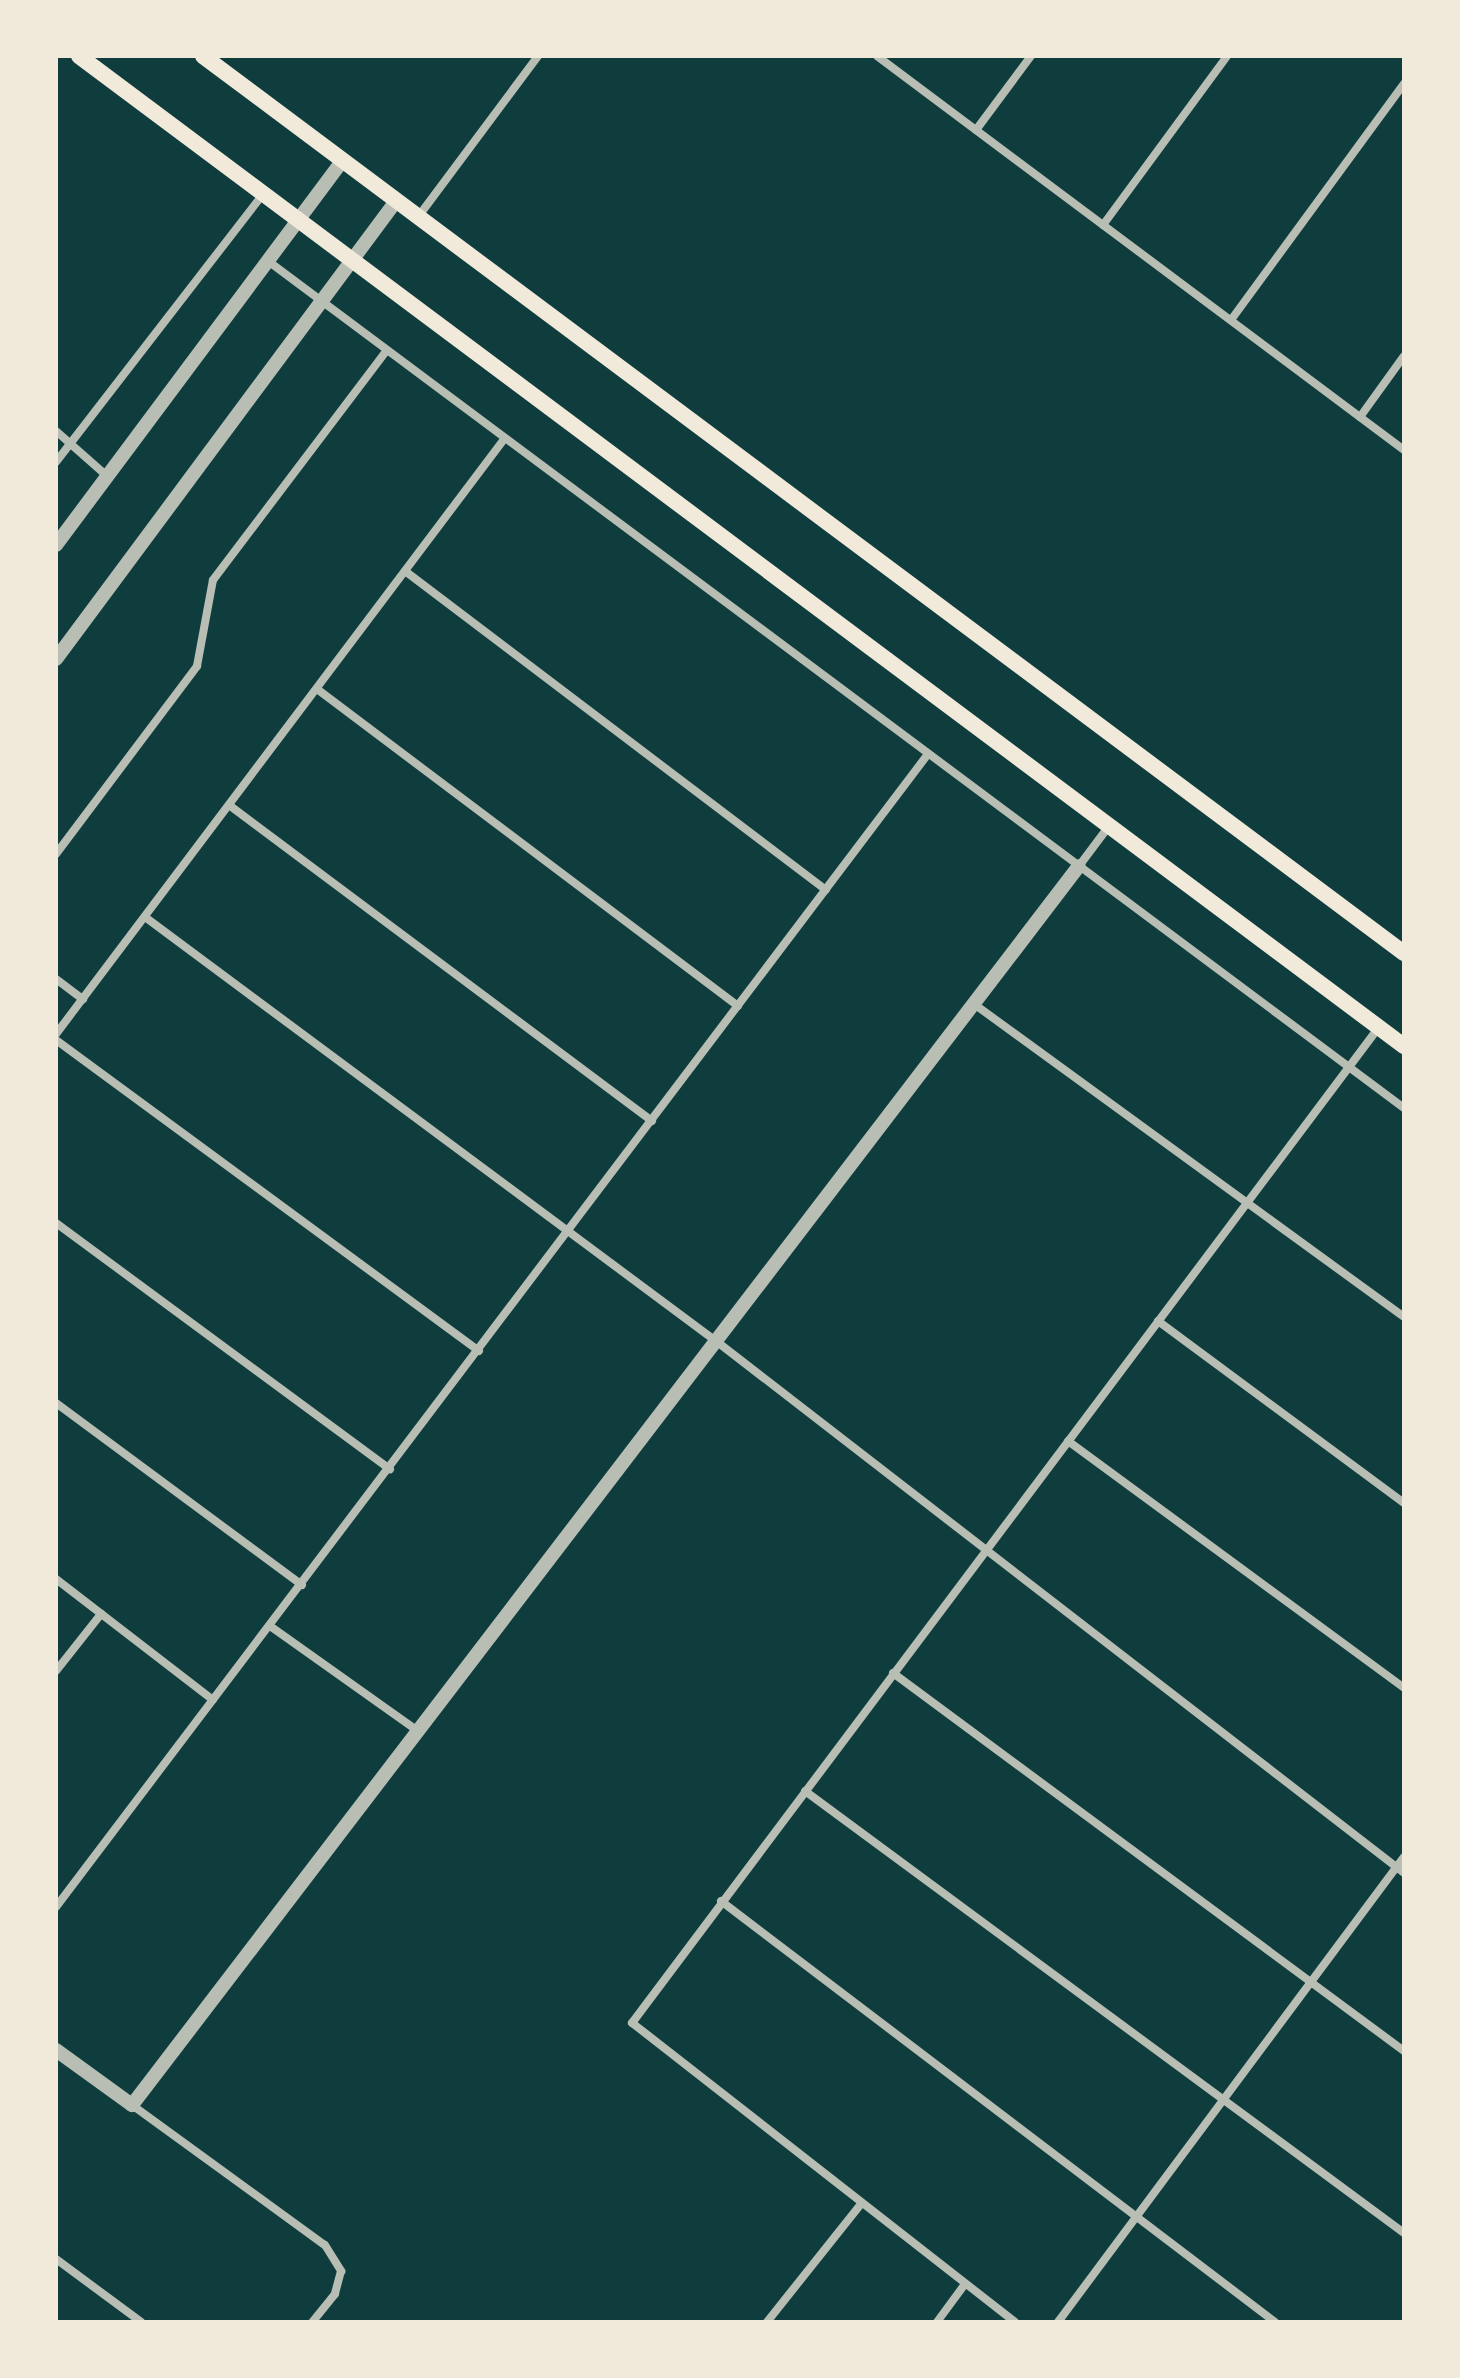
<!DOCTYPE html>
<html>
<head>
<meta charset="utf-8">
<style>
	body { margin:0 }
	#map { position:relative; width:1460px; height:2378px; overflow:hidden; background:#0f3d3e; font-family:Figtree,sans-serif }
	div>[style] { position:absolute }
	.minor>* { height:8px; margin:-4px; padding:0 4px; transform-origin:4px; border-radius:4px; background:#b8beb3 }
	.tertiary>* { height:14px; margin:-7px; padding:0 7px; transform-origin:7px; border-radius:7px; background:#b8beb3 }
	.secondary>* { height:16px; margin:-8px; padding:0 8px; transform-origin:8px; border-radius:8px; background:#f1e9da }
	span { translate:-50% -50%; white-space:nowrap; text-align:center; line-height:1.15; -webkit-text-stroke:7px #f1e9da; paint-order:stroke }
	.frame { position:absolute; inset:0; border:58px solid #f1e9da; pointer-events:none }
</style>
</head>
<body>
<div id="map">
	<div class="minor">
		<div style="left:877px;top:56px;width:658px;rotate:36.78deg"></div>
		<div style="left:976px;top:130px;width:92px;rotate:-53.4deg"></div>
		<div style="left:418px;top:217px;width:201px;rotate:-53.3deg"></div>
		<div style="left:1103px;top:225px;width:210px;rotate:-53.7deg"></div>
		<div style="left:268px;top:261px;width:1417px;rotate:36.71deg"></div>
		<div style="left:1231px;top:320px;width:293px;rotate:-53.8deg"></div>
		<div style="left:1360px;top:417px;width:75px;rotate:-54.2deg"></div>
		<div style="left:56px;top:431px;width:68px;rotate:41.4deg"></div>
		<div style="left:56px;top:462px;width:339px;rotate:-52.3deg"></div>
		<div style="left:405px;top:571px;width:528px;rotate:37.15deg"></div>
		<div style="left:317px;top:689px;width:527px;rotate:36.98deg"></div>
		<div style="left:229px;top:805px;width:528px;rotate:36.76deg"></div>
		<div style="left:56px;top:854px;width:235px;rotate:-53.1deg"></div>
		<div style="left:197px;top:666px;width:87px;rotate:-79.5deg"></div>
		<div style="left:213px;top:580px;width:288px;rotate:-52.9deg"></div>
		<div style="left:1079px;top:866px;width:50px;rotate:-53.1deg"></div>
		<div style="left:145px;top:917px;width:711px;rotate:36.6deg"></div>
		<div style="left:716px;top:1341px;width:870px;rotate:37.71deg"></div>
		<div style="left:56px;top:979px;width:34px;rotate:37deg"></div>
		<div style="left:974px;top:1004px;width:532px;rotate:36.05deg"></div>
		<div style="left:56px;top:1034px;width:746px;rotate:-53.01deg"></div>
		<div style="left:56px;top:1040px;width:525px;rotate:36.32deg"></div>
		<div style="left:56px;top:1223px;width:415px;rotate:36.4deg"></div>
		<div style="left:1158px;top:1321px;width:306px;rotate:36.5deg"></div>
		<div style="left:56px;top:1403px;width:306px;rotate:36.5deg"></div>
		<div style="left:1068px;top:1441px;width:417px;rotate:36.3deg"></div>
		<div style="left:56px;top:1579px;width:198px;rotate:37.6deg"></div>
		<div style="left:270px;top:1626px;width:181px;rotate:35.4deg"></div>
		<div style="left:56px;top:1671px;width:73px;rotate:-51.7deg"></div>
		<div style="left:893px;top:1673px;width:636px;rotate:36.49deg"></div>
		<div style="left:805px;top:1791px;width:744px;rotate:36.42deg"></div>
		<div style="left:721px;top:1901px;width:696px;rotate:37.23deg"></div>
		<div style="left:56px;top:1907px;width:1446px;rotate:-52.9deg"></div>
		<div style="left:132px;top:2105px;width:238px;rotate:36deg"></div>
		<div style="left:325px;top:2245px;width:31px;rotate:58deg"></div>
		<div style="left:341px;top:2271px;width:24px;rotate:105deg"></div>
		<div style="left:335px;top:2294px;width:36px;rotate:129deg"></div>
		<div style="left:56px;top:2259px;width:106px;rotate:36.5deg"></div>
		<div style="left:767px;top:2322px;width:149px;rotate:-51.5deg"></div>
		<div style="left:937px;top:2322px;width:47px;rotate:-53.6deg"></div>
		<div style="left:1015px;top:2322px;width:486px;rotate:-142deg"></div>
		<div style="left:632px;top:2023px;width:1245px;rotate:-53.13deg"></div>
		<div style="left:1058px;top:2322px;width:580px;rotate:-53.35deg"></div>
	</div>
	<div class="tertiary">
		<div style="left:56px;top:545px;width:480px;rotate:-53.3deg"></div>
		<div style="left:56px;top:659px;width:570px;rotate:-53.41deg"></div>
		<div style="left:56px;top:2050px;width:94px;rotate:35.9deg"></div>
		<div style="left:132px;top:2105px;width:1559px;rotate:-52.61deg"></div>
	</div>
	<div class="secondary">
		<div style="left:79px;top:56px;width:1654px;rotate:36.77deg"></div>
		<div style="left:203px;top:56px;width:1499px;rotate:36.76deg"></div>
	</div>
	<div class="frame"></div>
</div>
</body>
</html>
